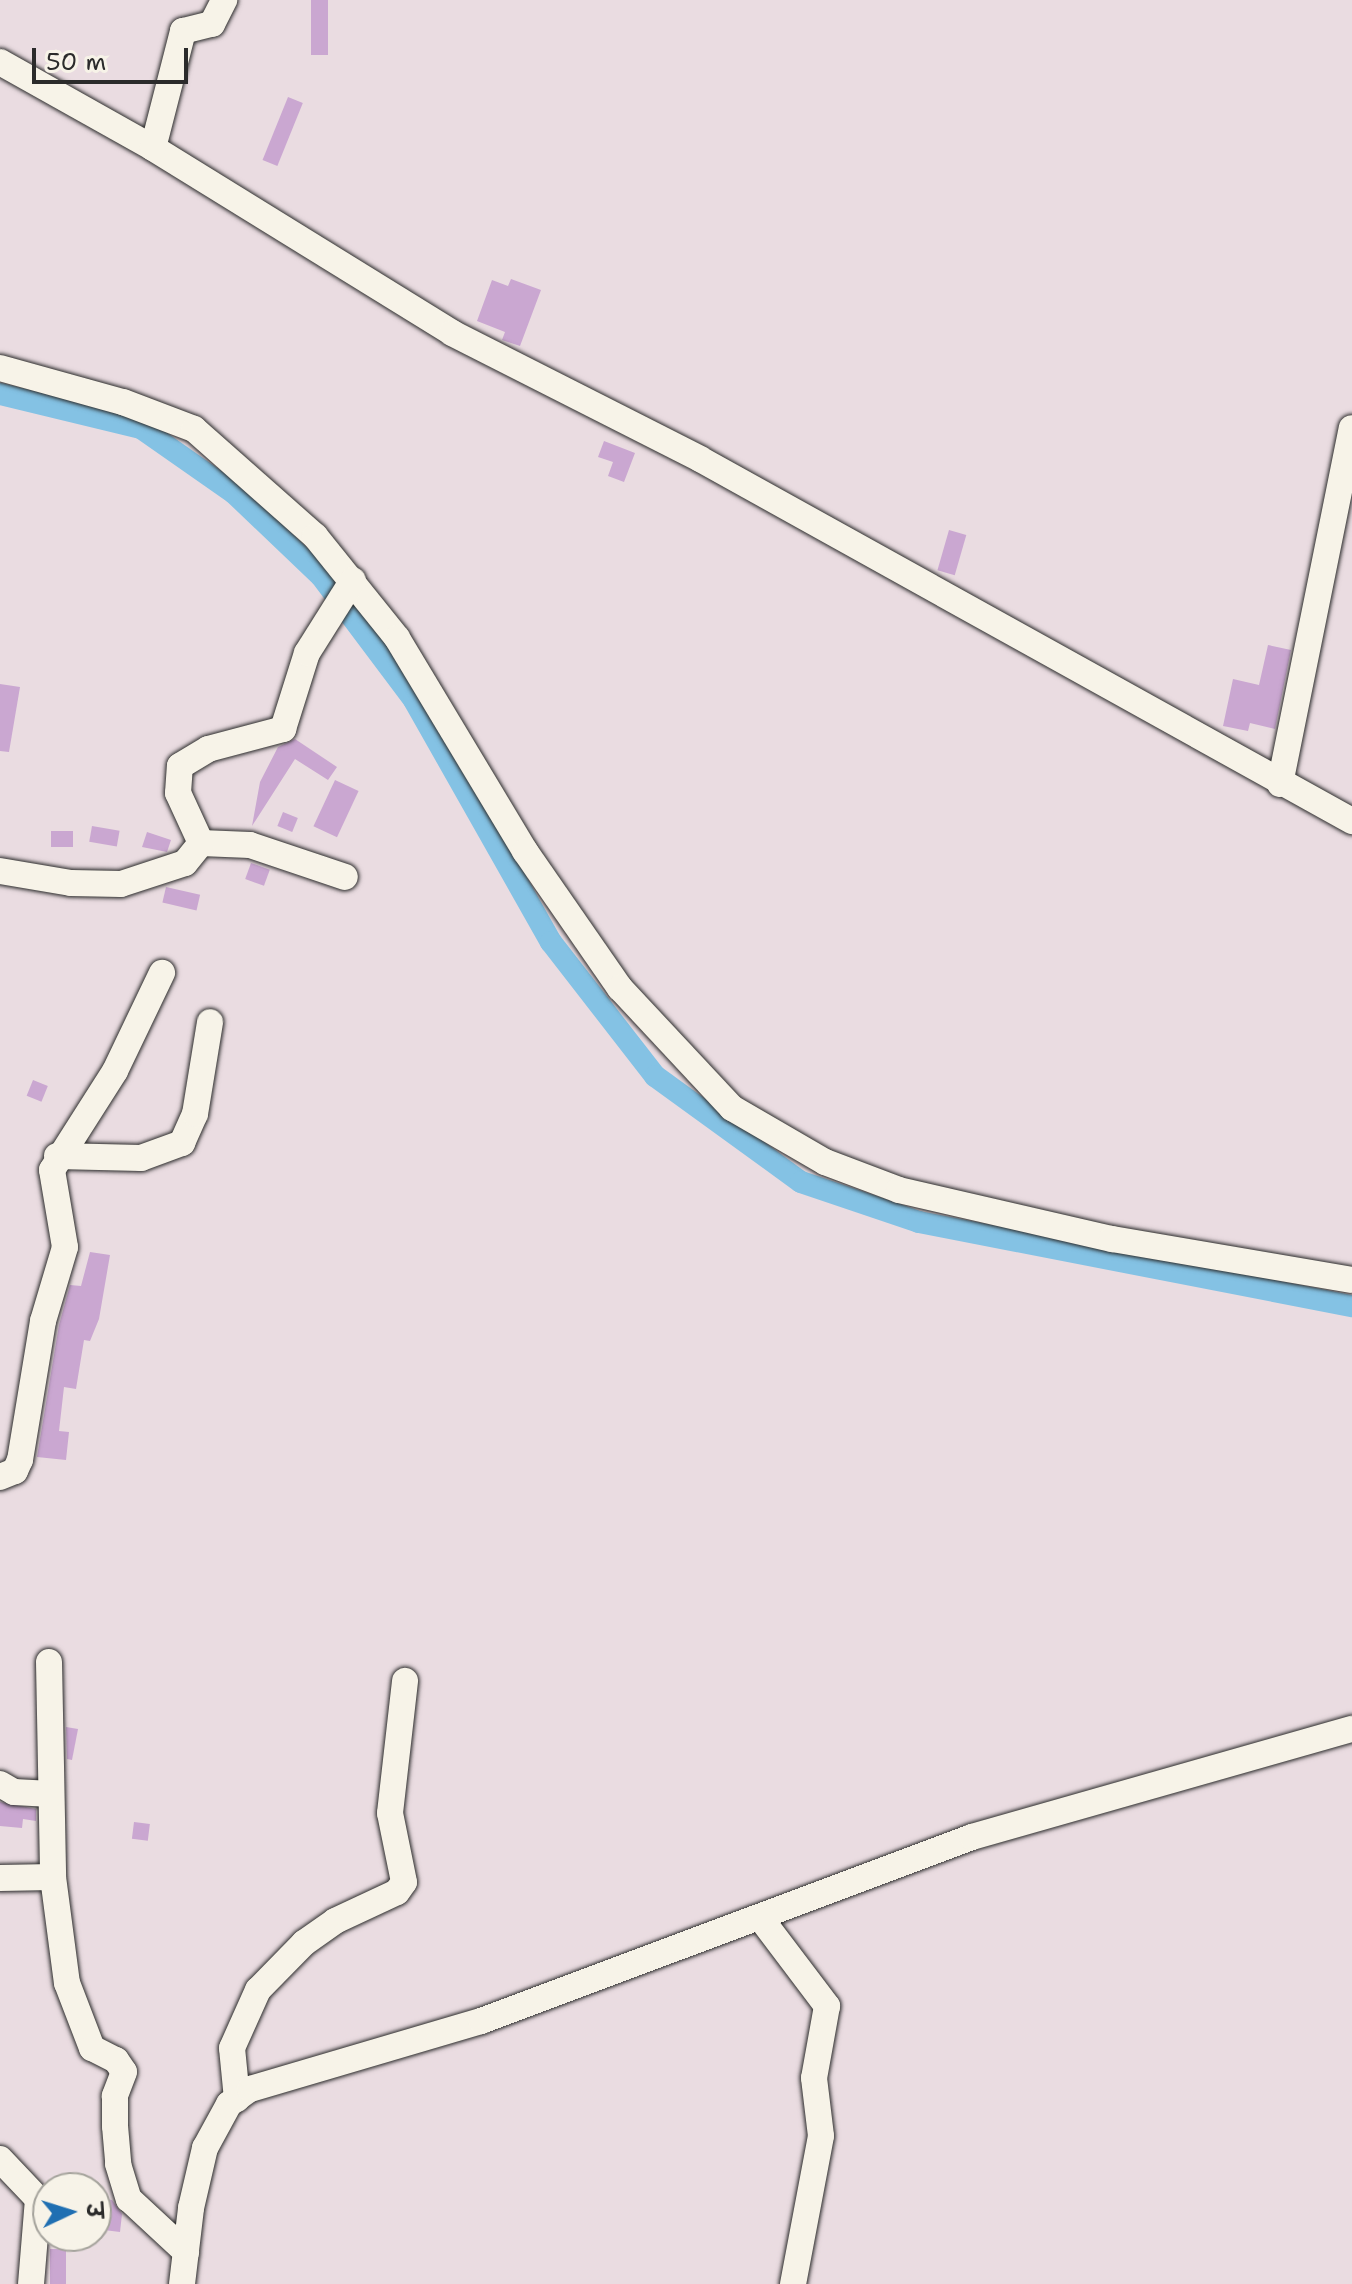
<!DOCTYPE html>
<html>
<head>
<meta charset="utf-8">
<style>
	body { margin:0 }
	#map { position:relative; width:1352px; height:2284px; overflow:hidden; background:#eadce1; font-family:"Shantell Sans","Playpen Sans Deva",sans-serif }
	div>[style] { position:absolute }
	.canal>* { height:22px; margin:-11px; padding:0 11px; transform-origin:11px; border-radius:11px; background:#84c2e4 }
	.building>* { inset:0; background:#caa7d1; transform-origin:0 0 }
	.roads { filter:drop-shadow(0 0 2px #2b2b2b) drop-shadow(0 0 2px #2b2b2b) }
	.minor>* { height:26px; margin:-13px; padding:0 13px; transform-origin:13px; border-radius:13px; background:#f7f3e8 }
	span { translate:-50% -50%; white-space:nowrap; text-align:center; line-height:1.15; -webkit-text-stroke:6px #f7f3e8; paint-order:stroke }
	.north { position:absolute; left:32px; top:2172px; width:80px; height:80px; box-sizing:border-box; background:#f7f3e8; border:2px solid #a5a39c; border-radius:50%; rotate:86deg; font-size:22px; font-weight:700; line-height:32px; text-align:center; color:#2b2b2b }
	.north::after { content:''; display:block; margin:auto; width:28px; height:36px; background:#1f6fb2; clip-path:polygon(50% 0,100% 100%,50% 72%,0 100%) }
	.scale { position:absolute; left:32px; top:48px; width:156px; height:36px; box-sizing:border-box; border:4px solid #2b2b2b; border-top:0; padding-left:10px; font-size:24px; line-height:28px; white-space:nowrap; color:#2b2b2b; -webkit-text-stroke:6px #f7f3e8; paint-order:stroke }
</style>
</head>
<body>
<div id="map">
	<div class="canal">
		<div style="left:0;top:394px;width:145px;rotate:13.6deg"></div>
		<div style="left:141px;top:428px;width:113px;rotate:35deg"></div>
		<div style="left:234px;top:493px;width:120px;rotate:43.7deg"></div>
		<div style="left:321px;top:576px;width:155px;rotate:53.1deg"></div>
		<div style="left:414px;top:700px;width:278px;rotate:60.5deg"></div>
		<div style="left:551px;top:942px;width:170px;rotate:52.2deg"></div>
		<div style="left:655px;top:1076px;width:180px;rotate:36deg"></div>
		<div style="left:801px;top:1182px;width:125px;rotate:18.7deg"></div>
		<div style="left:919px;top:1222px;width:441px;rotate:11deg"></div>
	</div>
	<div class="building">
		<div style="left:311px;top:0;width:17px;height:55px"></div>
		<div style="left:288px;top:97px;width:16px;height:68px;rotate:22deg"></div>
		<div style="clip-path:polygon(511px 279px,541px 290px,520px 346px,502px 340px,505px 332px,477px 321px,492px 280px,508px 286px)"></div>
		<div style="clip-path:polygon(604px 441px,635px 453px,624px 482px,608px 476px,613px 462px,598px 457px)"></div>
		<div style="left:949px;top:530px;width:18px;height:42px;rotate:16deg"></div>
		<div style="clip-path:polygon(1268px 645px,1291px 650px,1275px 729px,1250px 723px,1248px 731px,1223px 726px,1233px 679px,1259px 685px)"></div>
		<div style="clip-path:polygon(0 684px,20px 687px,9px 752px,0 751px)"></div>
		<div style="clip-path:polygon(295px 739px,337px 767px,328px 780px,295px 759px,252px 826px,260px 782px,278px 747px)"></div>
		<div style="left:335px;top:780px;width:26px;height:51px;rotate:25deg"></div>
		<div style="left:283px;top:812px;width:16px;height:15px;rotate:22deg"></div>
		<div style="left:92px;top:826px;width:28px;height:16px;rotate:10deg"></div>
		<div style="left:51px;top:831px;width:22px;height:16px"></div>
		<div style="clip-path:polygon(147px 832px,171px 840px,167px 852px,142px 847px)"></div>
		<div style="left:251px;top:863px;width:20px;height:17px;rotate:20deg"></div>
		<div style="left:166px;top:887px;width:35px;height:16px;rotate:13deg"></div>
		<div style="left:33px;top:1080px;width:16px;height:17px;rotate:22deg"></div>
		<div style="clip-path:polygon(90px 1252px,110px 1255px,99px 1319px,90px 1341px,84px 1340px,76px 1389px,64px 1387px,59px 1431px,69px 1432px,66px 1460px,37px 1457px,59px 1325px,70px 1285px,81px 1286px)"></div>
		<div style="clip-path:polygon(66px 1727px,78px 1729px,72px 1760px,67px 1759px)"></div>
		<div style="clip-path:polygon(0 1802px,36px 1809px,36px 1821px,23px 1819px,22px 1828px,0 1826px)"></div>
		<div style="left:134px;top:1822px;width:16px;height:17px;rotate:7deg"></div>
		<div style="clip-path:polygon(96px 2198px,112px 2200px,122px 2214px,120px 2232px,96px 2229px)"></div>
		<div style="left:50px;top:2249px;width:16px;height:35px"></div>
	</div>
	<div class="roads">
		<div class="minor">
			<div style="left:0;top:62px;width:176px;rotate:29.3deg"></div>
			<div style="left:153px;top:148px;width:352px;rotate:31.7deg"></div>
			<div style="left:452px;top:333px;width:278px;rotate:26.9deg"></div>
			<div style="left:700px;top:459px;width:746px;rotate:29.04deg"></div>
			<div style="left:153px;top:148px;width:121px;rotate:-75.6deg"></div>
			<div style="left:183px;top:31px;width:30px;rotate:-14deg"></div>
			<div style="left:212px;top:24px;width:27px;rotate:-63deg"></div>
			<div style="left:0;top:368px;width:128px;rotate:15.5deg"></div>
			<div style="left:123px;top:402px;width:76px;rotate:20.8deg"></div>
			<div style="left:194px;top:429px;width:162px;rotate:41.5deg"></div>
			<div style="left:315px;top:536px;width:131px;rotate:51.2deg"></div>
			<div style="left:397px;top:638px;width:249px;rotate:59deg"></div>
			<div style="left:525px;top:851px;width:167px;rotate:55.3deg"></div>
			<div style="left:620px;top:988px;width:164px;rotate:47deg"></div>
			<div style="left:732px;top:1108px;width:108px;rotate:30.1deg"></div>
			<div style="left:825px;top:1162px;width:79px;rotate:20.7deg"></div>
			<div style="left:899px;top:1190px;width:219px;rotate:13deg"></div>
			<div style="left:1112px;top:1239px;width:243px;rotate:9.7deg"></div>
			<div style="left:1280px;top:784px;width:363px;rotate:-78.6deg"></div>
			<div style="left:201px;top:843px;width:49px;rotate:2.3deg"></div>
			<div style="left:250px;top:845px;width:100px;rotate:18.6deg"></div>
			<div style="left:0;top:871px;width:72px;rotate:9.6deg"></div>
			<div style="left:71px;top:883px;width:50px;rotate:1.1deg"></div>
			<div style="left:121px;top:884px;width:67px;rotate:-18.2deg"></div>
			<div style="left:185px;top:863px;width:26px;rotate:-51deg"></div>
			<div style="left:201px;top:843px;width:55px;rotate:-114.7deg"></div>
			<div style="left:178px;top:793px;width:27px;rotate:-86deg"></div>
			<div style="left:180px;top:766px;width:33px;rotate:-31deg"></div>
			<div style="left:208px;top:749px;width:78px;rotate:-14.9deg"></div>
			<div style="left:283px;top:729px;width:80px;rotate:-72.5deg"></div>
			<div style="left:307px;top:653px;width:86px;rotate:-57.8deg"></div>
			<div style="left:57px;top:1156px;width:84px;rotate:1.4deg"></div>
			<div style="left:141px;top:1158px;width:44px;rotate:-20.1deg"></div>
			<div style="left:182px;top:1143px;width:32px;rotate:-66deg"></div>
			<div style="left:195px;top:1114px;width:93px;rotate:-80.7deg"></div>
			<div style="left:0;top:1477px;width:16px;rotate:-22deg"></div>
			<div style="left:15px;top:1471px;width:12px;rotate:-66deg"></div>
			<div style="left:20px;top:1460px;width:141px;rotate:-80.6deg"></div>
			<div style="left:43px;top:1321px;width:77px;rotate:-73.4deg"></div>
			<div style="left:65px;top:1247px;width:78px;rotate:-99.6deg"></div>
			<div style="left:52px;top:1170px;width:117px;rotate:-57.5deg"></div>
			<div style="left:115px;top:1071px;width:109px;rotate:-64.4deg"></div>
			<div style="left:49px;top:1662px;width:215px;rotate:88.9deg"></div>
			<div style="left:53px;top:1877px;width:107px;rotate:82.5deg"></div>
			<div style="left:67px;top:1983px;width:70px;rotate:69deg"></div>
			<div style="left:92px;top:2048px;width:27px;rotate:27deg"></div>
			<div style="left:116px;top:2060px;width:14px;rotate:56deg"></div>
			<div style="left:124px;top:2072px;width:26px;rotate:111deg"></div>
			<div style="left:115px;top:2096px;width:30px;rotate:90deg"></div>
			<div style="left:115px;top:2126px;width:38px;rotate:85deg"></div>
			<div style="left:118px;top:2164px;width:37px;rotate:73deg"></div>
			<div style="left:129px;top:2199px;width:78px;rotate:42.9deg"></div>
			<div style="left:0;top:1784px;width:16px;rotate:30deg"></div>
			<div style="left:14px;top:1792px;width:37px;rotate:3deg"></div>
			<div style="left:0;top:1878px;width:53px;rotate:-1.1deg"></div>
			<div style="left:762px;top:1920px;width:108px;rotate:52.9deg"></div>
			<div style="left:827px;top:2006px;width:73px;rotate:100.2deg"></div>
			<div style="left:814px;top:2078px;width:58px;rotate:83.1deg"></div>
			<div style="left:821px;top:2136px;width:151px;rotate:100.7deg"></div>
			<div style="left:237px;top:2099px;width:51px;rotate:-95.6deg"></div>
			<div style="left:232px;top:2048px;width:64px;rotate:-65.9deg"></div>
			<div style="left:258px;top:1990px;width:66px;rotate:-45.6deg"></div>
			<div style="left:304px;top:1943px;width:38px;rotate:-35deg"></div>
			<div style="left:335px;top:1921px;width:68px;rotate:-25.1deg"></div>
			<div style="left:397px;top:1892px;width:12px;rotate:-55deg"></div>
			<div style="left:404px;top:1882px;width:70px;rotate:-101.5deg"></div>
			<div style="left:390px;top:1813px;width:133px;rotate:-83.5deg"></div>
			<div style="left:0;top:2159px;width:55px;rotate:46.5deg"></div>
			<div style="left:38px;top:2199px;width:85px;rotate:94.7deg"></div>
			<div style="left:182px;top:2284px;width:77px;rotate:-83.2deg"></div>
			<div style="left:191px;top:2208px;width:62px;rotate:-76.9deg"></div>
			<div style="left:205px;top:2148px;width:50px;rotate:-61.4deg"></div>
			<div style="left:229px;top:2104px;width:26px;rotate:-36deg"></div>
			<div style="left:250px;top:2089px;width:241px;rotate:-16.4deg"></div>
			<div style="left:481px;top:2021px;width:524px;rotate:-20.54deg"></div>
			<div style="left:972px;top:1837px;width:395px;rotate:-15.9deg"></div>
		</div>
	</div>
	<div class="north">उ</div>
	<div class="scale">50 m</div>
</div>
</body>
</html>
